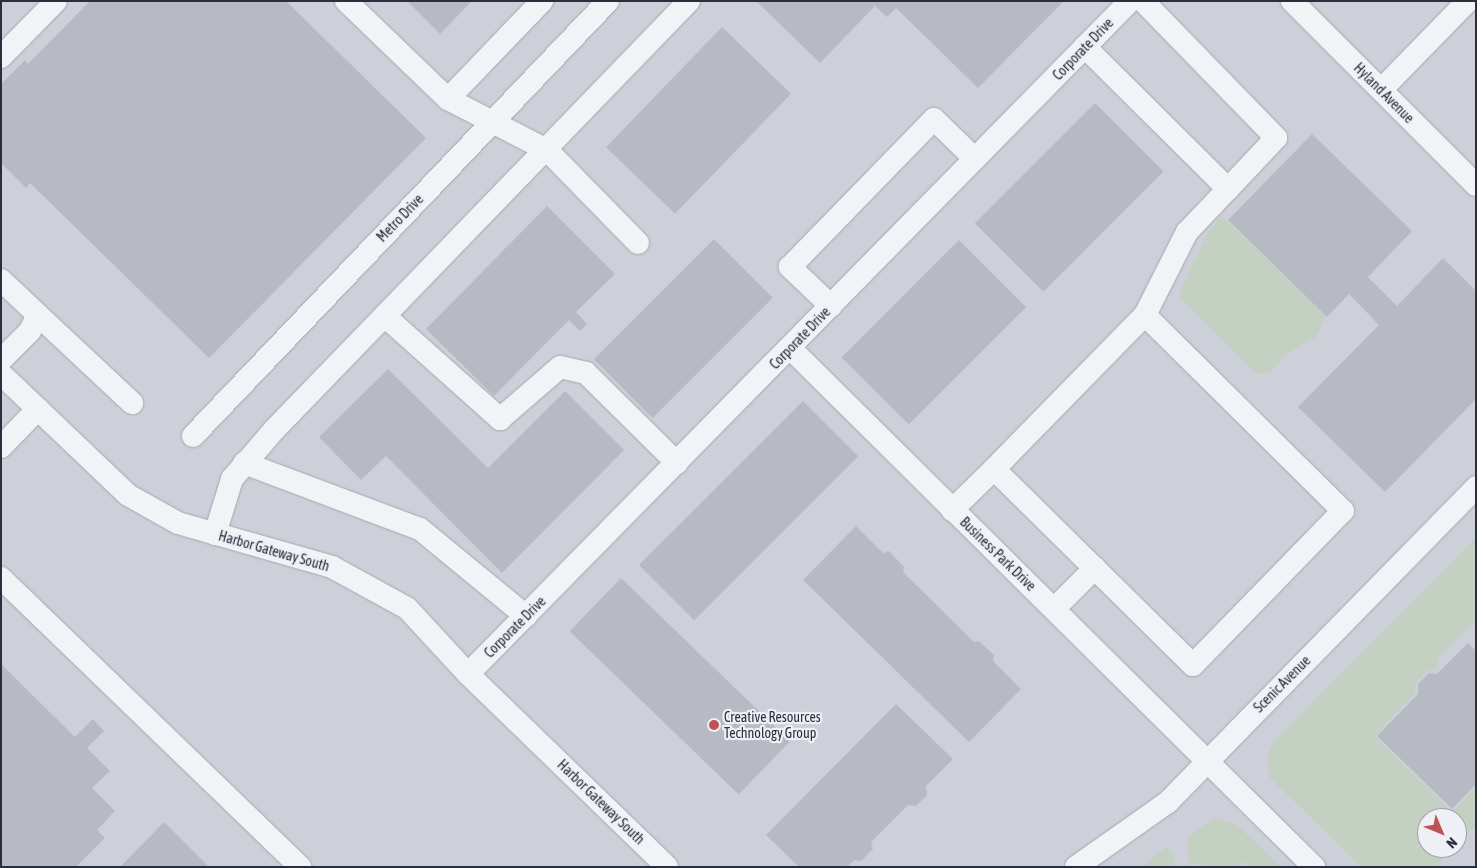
<!DOCTYPE html>
<html>
<head>
<meta charset="utf-8">
<style>
	body { margin:0 }
	#map { position:relative; width:1477px; height:868px; overflow:hidden; background:#e0e1e7; font-family:"Asap Condensed",sans-serif }
	div>[style] { position:absolute }
	.built>* { inset:0; background:#ced0d9 }
	.green>* { inset:0; background:#c3d0c2 }
	.building>* { inset:0; background:#b7bac3; transform-origin:0 0 }
	.roads { filter:drop-shadow(0 0 1px #a6a8b1) drop-shadow(0 0 1px #a6a8b1) }
	.minor>* { height:22px; margin:-11px; padding:0 11px; transform-origin:11px; border-radius:11px; background:#f2f3f6 }
	.dots>* { width:14px; height:14px; translate:-50% -50%; box-sizing:border-box; border:2px solid #eff0f5; border-radius:50% }
	span { translate:-50% -50%; white-space:nowrap; text-align:center; line-height:1.15; -webkit-text-stroke:4.5px #eff0f5; paint-order:stroke }
	.street-label { font-size:14px; color:#2a2e3d }
	.poi-label { font-size:14px; color:#2a2e3d }
	.left { translate:0 -50%; text-align:left }
	.frame { position:absolute; inset:0; border:2px solid #2a2e3d; pointer-events:none }
	.north { position:absolute; left:1417px; top:808px; width:50px; height:50px; box-sizing:border-box; background:#eff0f5; border:1px solid #a0a2ab; border-radius:50%; rotate:135deg; font-size:14px; font-weight:700; line-height:20px; text-align:center; color:#2a2e3d }
	.north::after { content:''; display:block; margin:auto; width:18px; height:22px; background:#bf5351; clip-path:polygon(50% 0,100% 100%,50% 72%,0 100%) }
</style>
</head>
<body>
<div id="map">
	<div class="built">
		<div style="clip-path:polygon(evenodd,1px 1px,1476px 1px,1476px 867px,1px 867px,1px 1px,1427px 818px,1457px 818px,1457px 848px,1427px 848px,1427px 818px)"></div>
	</div>
	<div class="green">
		<div style="clip-path:polygon(1222px 216px,1326px 317px,1316px 337px,1288px 353px,1269px 373px,1256px 373px,1181px 298px,1180px 291px,1209px 231px)"></div>
		<div style="clip-path:polygon(1476px 537px,1476px 620px,1437px 660px,1439px 669px,1428px 670px,1416px 683px,1415px 693px,1374px 736px,1452px 812px,1476px 788px,1476px 825px,1457px 845px,1457px 818px,1427px 818px,1427px 848px,1454px 848px,1435px 867px,1361px 867px,1269px 777px,1267px 756px,1273px 742px)"></div>
		<div style="clip-path:polygon(1214px 817px,1237px 825px,1281px 867px,1250px 867px,1243px 861px,1237px 867px,1205px 867px,1199px 862px,1189px 867px,1187px 838px)"></div>
		<div style="clip-path:polygon(1167px 847px,1175px 856px,1173px 867px,1141px 867px)"></div>
	</div>
	<div class="building">
		<div style="clip-path:polygon(90px 1px,286px 1px,426px 138px,209px 358px,30px 183px,26px 188px,1px 163px,1px 84px,25px 60px,28px 64px)"></div>
		<div style="clip-path:polygon(407px 1px,472px 1px,440px 34px)"></div>
		<div style="clip-path:polygon(756px 1px,1064px 1px,978px 88px,896px 8px,887px 17px,875px 6px,820px 63px)"></div>
		<div style="left:722px;top:27px;width:96px;height:167px;rotate:44deg"></div>
		<div style="left:1095px;top:103px;width:97px;height:170px;rotate:45deg"></div>
		<div style="clip-path:polygon(1312px 134px,1412px 231px,1368px 277px,1397px 306px,1443px 258px,1476px 291px,1476px 399px,1385px 492px,1298px 407px,1379px 325px,1349px 294px,1327px 317px,1228px 220px)"></div>
		<div style="clip-path:polygon(547px 206px,615px 274px,576px 312px,587px 324px,580px 331px,569px 320px,494px 396px,426px 329px)"></div>
		<div style="left:714px;top:239px;width:83px;height:170px;rotate:45deg"></div>
		<div style="left:959px;top:240px;width:95px;height:166px;rotate:45deg"></div>
		<div style="clip-path:polygon(388px 369px,488px 468px,565px 391px,624px 450px,502px 573px,386px 456px,361px 480px,319px 437px)"></div>
		<div style="left:803px;top:401px;width:78px;height:232px;rotate:45deg"></div>
		<div style="clip-path:polygon(856px 526px,883px 553px,889px 551px,904px 567px,903px 572px,974px 642px,979px 641px,994px 655px,993px 661px,1021px 689px,969px 742px,803px 580px)"></div>
		<div style="left:621px;top:578px;width:235px;height:74px;rotate:44deg"></div>
		<div style="clip-path:polygon(1468px 643px,1476px 651px,1476px 784px,1452px 809px,1377px 736px,1418px 694px,1418px 684px,1429px 673px,1437px 674px)"></div>
		<div style="clip-path:polygon(1px 664px,75px 737px,93px 719px,104px 731px,87px 748px,110px 771px,92px 788px,115px 811px,97px 830px,105px 838px,76px 867px,1px 867px)"></div>
		<div style="clip-path:polygon(896px 704px,953px 759px,926px 786px,927px 795px,916px 806px,908px 805px,871px 842px,873px 849px,861px 861px,854px 860px,847px 867px,799px 867px,766px 835px)"></div>
		<div style="clip-path:polygon(164px 822px,209px 867px,120px 867px)"></div>
	</div>
	<div class="roads">
		<div class="minor">
			<div style="left:346px;top:1px;width:141px;rotate:43.9deg"></div>
			<div style="left:448px;top:99px;width:111px;rotate:27.3deg"></div>
			<div style="left:547px;top:150px;width:130px;rotate:45.6deg"></div>
			<div style="left:1143px;top:1px;width:191px;rotate:45.8deg"></div>
			<div style="left:1276px;top:138px;width:70px;rotate:133.3deg"></div>
			<div style="left:1292px;top:1px;width:260px;rotate:45deg"></div>
			<div style="left:1px;top:57px;width:78px;rotate:-45.5deg"></div>
			<div style="left:1381px;top:90px;width:124px;rotate:-45.7deg"></div>
			<div style="left:448px;top:99px;width:136px;rotate:-46.2deg"></div>
			<div style="left:1px;top:280px;width:51px;rotate:43.4deg"></div>
			<div style="left:38px;top:315px;width:18px;rotate:117deg"></div>
			<div style="left:30px;top:331px;width:41px;rotate:135deg"></div>
			<div style="left:831px;top:306px;width:57px;rotate:-136.4deg"></div>
			<div style="left:790px;top:267px;width:206px;rotate:-45.8deg"></div>
			<div style="left:934px;top:119px;width:57px;rotate:44.3deg"></div>
			<div style="left:38px;top:315px;width:129px;rotate:43.1deg"></div>
			<div style="left:387px;top:318px;width:152px;rotate:41.8deg"></div>
			<div style="left:500px;top:419px;width:79px;rotate:-40.9deg"></div>
			<div style="left:560px;top:367px;width:27px;rotate:13deg"></div>
			<div style="left:586px;top:373px;width:128px;rotate:44.7deg"></div>
			<div style="left:790px;top:348px;width:738px;rotate:44.73deg"></div>
			<div style="left:1px;top:374px;width:175px;rotate:43.6deg"></div>
			<div style="left:128px;top:495px;width:57px;rotate:29.2deg"></div>
			<div style="left:178px;top:523px;width:160px;rotate:15.9deg"></div>
			<div style="left:332px;top:567px;width:85px;rotate:28.7deg"></div>
			<div style="left:407px;top:608px;width:90px;rotate:47.3deg"></div>
			<div style="left:468px;top:674px;width:277px;rotate:44.1deg"></div>
			<div style="left:193px;top:436px;width:601px;rotate:-46.35deg"></div>
			<div style="left:1px;top:447px;width:53px;rotate:-45.8deg"></div>
			<div style="left:244px;top:463px;width:188px;rotate:20.6deg"></div>
			<div style="left:420px;top:529px;width:137px;rotate:39.4deg"></div>
			<div style="left:994px;top:469px;width:216px;rotate:-45.6deg"></div>
			<div style="left:952px;top:510px;width:59px;rotate:-44.3deg"></div>
			<div style="left:994px;top:469px;width:279px;rotate:44.6deg"></div>
			<div style="left:1193px;top:665px;width:215px;rotate:-45.8deg"></div>
			<div style="left:1343px;top:511px;width:279px;rotate:-135.3deg"></div>
			<div style="left:1145px;top:315px;width:93px;rotate:-63.2deg"></div>
			<div style="left:1187px;top:232px;width:59px;rotate:-46.4deg"></div>
			<div style="left:1228px;top:189px;width:202px;rotate:-135.2deg"></div>
			<div style="left:215px;top:534px;width:58px;rotate:-72.8deg"></div>
			<div style="left:232px;top:479px;width:65px;rotate:-49.4deg"></div>
			<div style="left:274px;top:430px;width:597px;rotate:-45.95deg"></div>
			<div style="left:1px;top:578px;width:416px;rotate:44deg"></div>
			<div style="left:1054px;top:609px;width:58px;rotate:-45deg"></div>
			<div style="left:468px;top:674px;width:944px;rotate:-45.47deg"></div>
			<div style="left:1076px;top:867px;width:113px;rotate:-35.2deg"></div>
			<div style="left:1168px;top:802px;width:441px;rotate:-45.6deg"></div>
		</div>
	</div>
	<div class="dots">
		<div style="left:714px;top:725px;background:#bf5351"></div>
	</div>
	<div class="street-label">
		<span style="left:1083px;top:49px;rotate:-46deg">Corporate Drive</span>
		<span style="left:1384px;top:93px;rotate:45deg">Hyland Avenue</span>
		<span style="left:400px;top:218px;rotate:-46deg">Metro Drive</span>
		<span style="left:800px;top:338px;rotate:-46deg">Corporate Drive</span>
		<span style="left:274px;top:551px;rotate:16deg">Harbor Gateway South</span>
		<span style="left:998px;top:554px;rotate:44deg">Business Park Drive</span>
		<span style="left:515px;top:627px;rotate:-45deg">Corporate Drive</span>
		<span style="left:1282px;top:684px;rotate:-45deg">Scenic Avenue</span>
		<span style="left:601px;top:802px;rotate:44deg">Harbor Gateway South</span>
	</div>
	<div class="poi-label">
		<span class="left" style="left:724px;top:725px">Creative Resources<br>Technology Group</span>
	</div>
	<div class="frame"></div>
	<div class="north">N</div>
</div>
</body>
</html>
